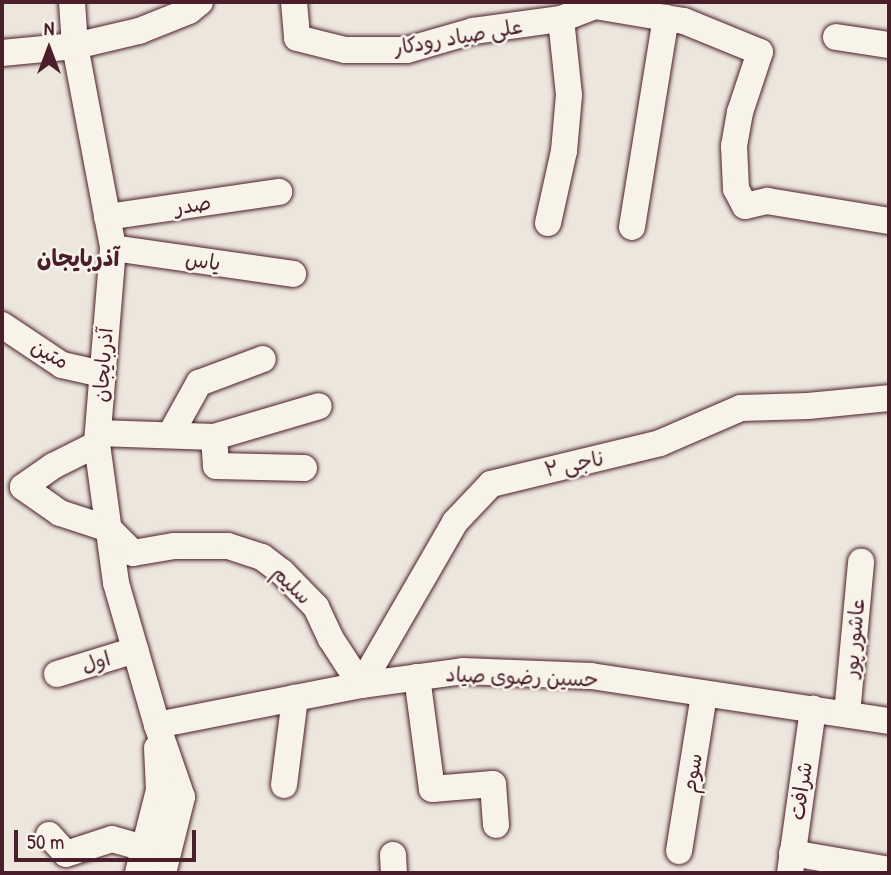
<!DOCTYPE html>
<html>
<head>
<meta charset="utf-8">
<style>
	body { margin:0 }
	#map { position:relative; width:891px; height:875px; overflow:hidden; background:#ece6dd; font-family:"Patrick Hand","Playpen Sans Arabic",sans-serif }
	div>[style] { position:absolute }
	.roads { filter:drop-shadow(0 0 2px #4a1f2b) drop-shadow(0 0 2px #4a1f2b) }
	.minor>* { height:26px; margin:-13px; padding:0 13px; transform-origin:13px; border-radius:13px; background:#f7f3e8 }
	span { translate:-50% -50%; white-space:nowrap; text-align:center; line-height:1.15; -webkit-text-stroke:5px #f7f3e8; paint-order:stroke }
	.street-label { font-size:21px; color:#4a1f2b }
	.neighbourhood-label { font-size:23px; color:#4a1f2b; font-weight:700 }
	.frame { position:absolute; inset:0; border:4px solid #4a1f2b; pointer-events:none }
	.north { position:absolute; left:14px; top:14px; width:70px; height:70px; -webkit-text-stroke:5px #f7f3e8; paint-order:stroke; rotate:0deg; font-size:19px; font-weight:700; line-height:28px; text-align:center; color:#4a1f2b }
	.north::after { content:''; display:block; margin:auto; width:24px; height:32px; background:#4a1f2b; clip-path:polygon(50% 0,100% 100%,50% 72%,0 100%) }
	.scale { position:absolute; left:14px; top:830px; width:182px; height:32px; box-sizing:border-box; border:4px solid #4a1f2b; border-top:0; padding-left:9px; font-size:21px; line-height:24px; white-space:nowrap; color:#4a1f2b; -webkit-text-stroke:5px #f7f3e8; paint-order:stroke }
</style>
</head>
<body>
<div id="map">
	<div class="roads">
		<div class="minor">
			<div style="left:72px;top:2px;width:44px;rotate:86.1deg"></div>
			<div style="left:75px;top:46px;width:206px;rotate:79.3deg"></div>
			<div style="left:113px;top:248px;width:197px;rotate:94.7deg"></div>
			<div style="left:97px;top:444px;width:140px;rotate:82.2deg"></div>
			<div style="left:116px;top:583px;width:148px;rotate:73.9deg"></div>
			<div style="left:157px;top:725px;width:76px;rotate:70.9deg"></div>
			<div style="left:182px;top:797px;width:78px;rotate:104deg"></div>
			<div style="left:294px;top:2px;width:36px;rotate:85deg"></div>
			<div style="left:297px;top:38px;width:49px;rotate:14deg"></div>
			<div style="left:345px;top:50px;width:62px"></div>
			<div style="left:407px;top:50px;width:69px;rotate:-16.1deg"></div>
			<div style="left:473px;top:31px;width:89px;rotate:-7.8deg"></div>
			<div style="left:561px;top:19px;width:36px;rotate:-21deg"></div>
			<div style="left:595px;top:6px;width:90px;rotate:9.6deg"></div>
			<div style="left:684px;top:21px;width:82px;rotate:22.2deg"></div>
			<div style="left:760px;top:52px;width:63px;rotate:108.4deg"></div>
			<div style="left:740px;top:112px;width:35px;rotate:100deg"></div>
			<div style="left:734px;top:146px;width:43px;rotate:87.3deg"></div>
			<div style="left:736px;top:189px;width:19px;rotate:62deg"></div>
			<div style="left:745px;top:206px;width:23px;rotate:-13deg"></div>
			<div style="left:767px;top:201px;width:124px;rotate:9.3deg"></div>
			<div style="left:836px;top:37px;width:54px;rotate:8.6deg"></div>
			<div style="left:2px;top:53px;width:73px;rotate:-5.5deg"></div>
			<div style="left:75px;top:46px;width:66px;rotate:-13.2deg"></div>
			<div style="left:139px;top:31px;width:54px;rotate:-21.8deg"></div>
			<div style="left:189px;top:11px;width:14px;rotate:-39deg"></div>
			<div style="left:107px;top:217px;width:174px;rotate:-8.3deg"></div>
			<div style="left:548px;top:223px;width:74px;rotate:-77.5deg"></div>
			<div style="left:564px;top:151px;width:56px;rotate:-84.9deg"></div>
			<div style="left:569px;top:95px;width:76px;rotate:-96deg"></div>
			<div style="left:632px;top:227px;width:212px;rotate:-80.8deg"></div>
			<div style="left:113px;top:248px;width:182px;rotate:8.2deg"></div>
			<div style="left:2px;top:325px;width:72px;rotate:33.7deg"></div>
			<div style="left:62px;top:365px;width:41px;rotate:12.7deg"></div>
			<div style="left:98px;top:433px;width:116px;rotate:2deg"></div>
			<div style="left:214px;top:437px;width:109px;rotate:-16.4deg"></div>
			<div style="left:170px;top:435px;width:60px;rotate:-60.9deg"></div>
			<div style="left:199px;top:383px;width:68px;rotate:-20.6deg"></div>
			<div style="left:214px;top:437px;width:29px;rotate:86deg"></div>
			<div style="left:216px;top:466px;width:88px;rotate:1.3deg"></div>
			<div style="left:23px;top:487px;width:45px;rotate:35.1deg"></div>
			<div style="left:60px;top:513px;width:52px;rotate:18.1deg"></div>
			<div style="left:109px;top:529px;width:34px;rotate:45deg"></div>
			<div style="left:133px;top:553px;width:42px;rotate:-9.7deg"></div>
			<div style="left:174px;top:546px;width:54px"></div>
			<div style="left:228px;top:546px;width:36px;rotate:18deg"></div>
			<div style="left:262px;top:557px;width:25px;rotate:37deg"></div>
			<div style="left:282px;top:572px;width:49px;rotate:45.8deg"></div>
			<div style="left:316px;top:607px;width:35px;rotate:65deg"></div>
			<div style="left:331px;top:639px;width:55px;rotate:56.9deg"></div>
			<div style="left:361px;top:685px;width:188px;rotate:-60deg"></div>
			<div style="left:455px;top:522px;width:52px;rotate:-46.5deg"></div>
			<div style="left:491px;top:484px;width:174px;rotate:-13.6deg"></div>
			<div style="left:660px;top:443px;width:88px;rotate:-23.4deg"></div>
			<div style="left:741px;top:408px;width:67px;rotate:-1.7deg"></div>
			<div style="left:808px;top:406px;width:81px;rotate:-5.6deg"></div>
			<div style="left:23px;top:487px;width:37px;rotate:-35deg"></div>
			<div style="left:53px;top:466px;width:49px;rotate:-26.6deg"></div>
			<div style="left:57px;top:674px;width:82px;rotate:-17.1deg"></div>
			<div style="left:417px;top:677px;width:113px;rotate:82.4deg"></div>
			<div style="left:432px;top:789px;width:61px;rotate:-4.7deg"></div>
			<div style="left:493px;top:784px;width:41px;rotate:85.8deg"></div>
			<div style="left:847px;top:714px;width:153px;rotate:-84.7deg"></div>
			<div style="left:157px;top:725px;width:208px;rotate:-11.1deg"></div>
			<div style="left:361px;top:685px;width:103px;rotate:-7.8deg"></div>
			<div style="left:463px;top:671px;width:128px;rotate:2.2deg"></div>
			<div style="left:591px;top:676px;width:301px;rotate:8.6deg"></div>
			<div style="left:284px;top:785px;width:88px;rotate:-82.8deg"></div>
			<div style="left:49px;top:835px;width:25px;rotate:48deg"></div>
			<div style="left:66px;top:854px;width:48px;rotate:-18.1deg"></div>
			<div style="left:112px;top:839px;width:33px;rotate:16deg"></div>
			<div style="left:679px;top:851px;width:158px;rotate:-80.9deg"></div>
			<div style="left:792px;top:853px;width:98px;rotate:9.9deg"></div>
			<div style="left:393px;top:855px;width:18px;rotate:87deg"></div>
			<div style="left:138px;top:873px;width:86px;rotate:-75.8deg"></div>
			<div style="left:159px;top:790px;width:42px;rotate:-92.7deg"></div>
			<div style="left:790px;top:873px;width:166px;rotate:-82deg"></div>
		</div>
	</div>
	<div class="street-label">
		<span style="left:458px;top:37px;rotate:-10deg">علی صیاد رودکار</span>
		<span style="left:193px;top:205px;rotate:-8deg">صدر</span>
		<span style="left:203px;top:261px;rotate:8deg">یاس</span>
		<span style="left:50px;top:354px;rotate:29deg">متین</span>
		<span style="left:103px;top:365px;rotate:-86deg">آذربایجان</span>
		<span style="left:574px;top:464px;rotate:-12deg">ناجی ۲</span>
		<span style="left:292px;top:585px;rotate:44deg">سلیم</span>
		<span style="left:854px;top:638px;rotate:-85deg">عاشور پور</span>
		<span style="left:96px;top:662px;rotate:-17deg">اول</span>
		<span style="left:522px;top:677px;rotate:2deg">حسین رضوی صیاد</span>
		<span style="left:692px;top:773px;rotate:-81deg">سوم</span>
		<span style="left:801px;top:791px;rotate:-82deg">شرافت</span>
	</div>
	<div class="neighbourhood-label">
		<span style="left:78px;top:258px">آذربایجان</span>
	</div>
	<div class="frame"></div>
	<div class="north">N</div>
	<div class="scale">50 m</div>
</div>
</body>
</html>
